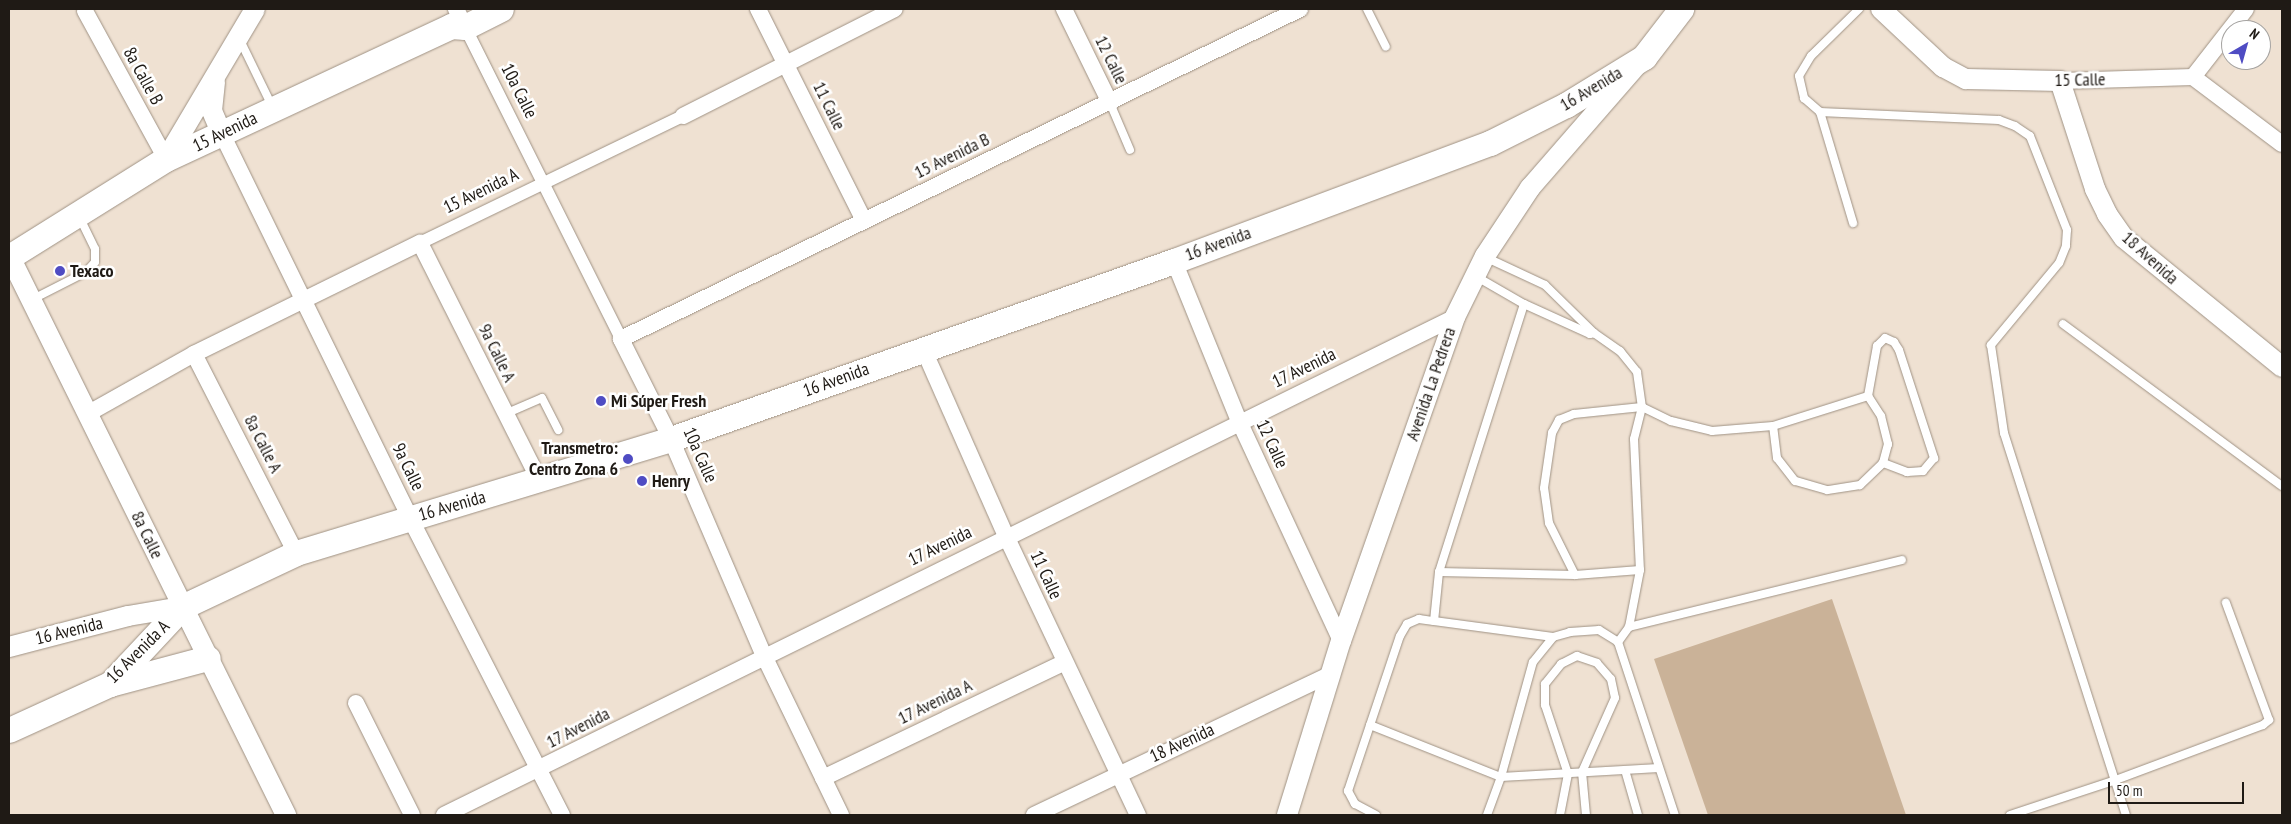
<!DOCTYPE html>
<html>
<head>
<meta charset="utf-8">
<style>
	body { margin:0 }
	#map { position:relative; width:2291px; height:824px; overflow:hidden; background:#efe1d2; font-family:"PT Sans Narrow",sans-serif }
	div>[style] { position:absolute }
	.green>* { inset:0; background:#cab298 }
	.roads { filter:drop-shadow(0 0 1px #9f9284) drop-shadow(0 0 1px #9f9284) }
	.service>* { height:8px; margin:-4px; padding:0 4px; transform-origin:4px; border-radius:4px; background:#fff }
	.pedestrian>* { height:12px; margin:-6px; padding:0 6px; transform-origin:6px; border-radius:6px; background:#fff }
	.minor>* { height:16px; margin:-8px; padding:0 8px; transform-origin:8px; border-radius:8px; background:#fff }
	.tertiary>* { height:20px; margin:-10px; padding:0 10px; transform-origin:10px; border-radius:10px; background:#fff }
	.primary>* { height:25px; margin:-12.5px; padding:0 12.5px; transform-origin:12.5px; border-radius:12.5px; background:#fff }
	.dots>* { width:14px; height:14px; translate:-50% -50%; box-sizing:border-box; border:2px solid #fff; border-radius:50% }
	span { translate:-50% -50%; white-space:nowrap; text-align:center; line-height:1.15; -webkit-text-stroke:5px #fff; paint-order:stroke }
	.street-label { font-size:18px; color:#1f1a15 }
	.poi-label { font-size:18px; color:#1f1a15; font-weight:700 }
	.left { translate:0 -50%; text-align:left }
	.right { translate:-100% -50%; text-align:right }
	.frame { position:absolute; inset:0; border:10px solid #1f1a15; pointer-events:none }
	.north { position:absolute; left:2221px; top:20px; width:50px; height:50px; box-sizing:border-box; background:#fff; border:1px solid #a5a3a1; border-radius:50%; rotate:38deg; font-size:14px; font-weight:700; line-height:20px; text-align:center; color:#1f1a15 }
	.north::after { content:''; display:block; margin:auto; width:18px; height:22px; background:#4f4cc3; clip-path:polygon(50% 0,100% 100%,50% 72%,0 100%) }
	.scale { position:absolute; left:2108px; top:782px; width:136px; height:22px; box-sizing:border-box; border:2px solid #1f1a15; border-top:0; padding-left:6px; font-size:15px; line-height:18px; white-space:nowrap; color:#1f1a15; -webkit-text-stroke:4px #fff; paint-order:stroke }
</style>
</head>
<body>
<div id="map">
	<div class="green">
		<div style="clip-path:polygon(1832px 599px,1906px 815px,1708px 815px,1654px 659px)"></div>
	</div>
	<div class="roads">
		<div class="service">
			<div style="left:1367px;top:9px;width:42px;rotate:63.4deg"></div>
			<div style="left:1859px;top:9px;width:67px;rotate:135.6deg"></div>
			<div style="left:1811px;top:56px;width:23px;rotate:121deg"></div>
			<div style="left:1799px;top:76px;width:23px;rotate:77deg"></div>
			<div style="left:1804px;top:98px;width:21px;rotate:41deg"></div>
			<div style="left:1820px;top:112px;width:179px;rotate:2.6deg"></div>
			<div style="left:1999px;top:120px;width:17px;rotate:21deg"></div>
			<div style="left:2015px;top:126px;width:18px;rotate:34deg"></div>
			<div style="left:2030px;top:136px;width:101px;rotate:68.5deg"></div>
			<div style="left:2067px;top:230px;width:16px;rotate:94deg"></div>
			<div style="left:2066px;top:246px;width:18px;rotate:112deg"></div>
			<div style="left:2059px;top:263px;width:107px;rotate:129.7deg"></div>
			<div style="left:1991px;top:345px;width:89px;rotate:81.6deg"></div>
			<div style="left:2004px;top:433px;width:401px;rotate:72.3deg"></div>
			<div style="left:239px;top:38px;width:76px;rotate:64.1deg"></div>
			<div style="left:1110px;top:103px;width:51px;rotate:66.9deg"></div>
			<div style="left:1820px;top:112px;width:116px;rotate:73.4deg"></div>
			<div style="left:1485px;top:257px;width:66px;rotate:25deg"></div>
			<div style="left:1545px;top:285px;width:69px;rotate:44.4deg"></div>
			<div style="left:1594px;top:333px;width:32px;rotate:35deg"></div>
			<div style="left:1620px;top:351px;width:27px;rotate:51deg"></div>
			<div style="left:1637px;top:372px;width:35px;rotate:82deg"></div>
			<div style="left:1642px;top:407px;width:33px;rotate:104deg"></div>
			<div style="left:1634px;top:439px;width:131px;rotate:87.4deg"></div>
			<div style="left:1640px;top:570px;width:58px;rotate:100.9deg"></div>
			<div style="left:1629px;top:627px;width:19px;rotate:126deg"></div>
			<div style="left:1618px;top:642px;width:182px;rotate:71.8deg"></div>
			<div style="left:1477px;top:277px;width:54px;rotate:29.9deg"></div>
			<div style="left:1524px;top:304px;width:72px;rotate:24.4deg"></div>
			<div style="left:1590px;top:334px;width:4px;rotate:-14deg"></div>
			<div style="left:33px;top:299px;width:59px;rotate:-27deg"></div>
			<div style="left:86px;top:272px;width:13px;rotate:-48deg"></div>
			<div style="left:95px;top:262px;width:13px;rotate:-90deg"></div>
			<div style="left:95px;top:249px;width:37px;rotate:-116deg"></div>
			<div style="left:1524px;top:304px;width:281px;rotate:107.6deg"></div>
			<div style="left:1439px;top:572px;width:49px;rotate:95.8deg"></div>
			<div style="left:1434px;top:621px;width:120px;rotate:7.7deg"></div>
			<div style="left:2063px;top:324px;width:272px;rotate:36.5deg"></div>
			<div style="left:1868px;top:396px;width:51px;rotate:-79.8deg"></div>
			<div style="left:1877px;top:346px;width:11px;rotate:-45deg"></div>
			<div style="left:1885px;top:338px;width:10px;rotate:24deg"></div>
			<div style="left:1894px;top:342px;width:9px;rotate:58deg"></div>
			<div style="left:1899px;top:350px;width:114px;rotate:72deg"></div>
			<div style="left:1934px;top:458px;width:17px;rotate:130deg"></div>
			<div style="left:1923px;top:471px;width:16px;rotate:176deg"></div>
			<div style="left:1907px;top:472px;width:26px;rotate:-159deg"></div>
			<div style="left:505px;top:414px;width:40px;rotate:-23.4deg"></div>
			<div style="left:542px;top:398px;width:36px;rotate:63deg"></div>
			<div style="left:1439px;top:572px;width:136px;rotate:1.3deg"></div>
			<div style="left:1575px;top:575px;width:65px;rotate:-4.4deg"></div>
			<div style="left:1575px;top:575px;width:58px;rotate:-116.6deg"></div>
			<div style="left:1549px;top:523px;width:35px;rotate:-98deg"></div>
			<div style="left:1544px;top:488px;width:56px;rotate:-81.7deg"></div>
			<div style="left:1552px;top:433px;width:15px;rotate:-62deg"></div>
			<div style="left:1559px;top:420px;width:16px;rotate:-22deg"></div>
			<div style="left:1574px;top:414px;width:68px;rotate:-5.9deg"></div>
			<div style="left:1642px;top:407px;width:32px;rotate:26deg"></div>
			<div style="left:1671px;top:421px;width:42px;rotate:13.7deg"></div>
			<div style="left:1712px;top:431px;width:61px;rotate:-4.7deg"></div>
			<div style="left:1773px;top:426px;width:100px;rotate:-17.5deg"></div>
			<div style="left:1868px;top:396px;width:24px;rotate:57deg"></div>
			<div style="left:1881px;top:416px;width:29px;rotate:76deg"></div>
			<div style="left:1888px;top:444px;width:20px;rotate:105deg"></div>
			<div style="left:1883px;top:463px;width:32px;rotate:136deg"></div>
			<div style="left:1860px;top:485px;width:33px;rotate:171deg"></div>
			<div style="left:1827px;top:490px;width:33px;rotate:-164deg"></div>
			<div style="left:1795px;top:481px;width:29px;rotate:-128deg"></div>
			<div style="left:1777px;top:458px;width:32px;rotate:-97deg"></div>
			<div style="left:1629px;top:627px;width:281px;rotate:-13.8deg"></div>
			<div style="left:1370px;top:725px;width:141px;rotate:21.7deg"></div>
			<div style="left:1501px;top:777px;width:158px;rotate:-3.3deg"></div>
			<div style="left:1625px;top:770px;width:47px;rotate:73.9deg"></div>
			<div style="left:1376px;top:815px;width:24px;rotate:-152deg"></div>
			<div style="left:1355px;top:804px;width:15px;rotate:-118deg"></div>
			<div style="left:1348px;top:791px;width:163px;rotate:-71.5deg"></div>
			<div style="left:1400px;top:636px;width:14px;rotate:-60deg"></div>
			<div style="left:1407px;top:624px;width:13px;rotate:-23deg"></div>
			<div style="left:1419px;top:619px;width:15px;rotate:8deg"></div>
			<div style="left:1487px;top:815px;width:40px;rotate:-69.8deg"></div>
			<div style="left:1501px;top:777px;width:119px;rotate:-74.5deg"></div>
			<div style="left:1533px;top:662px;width:32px;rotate:-51deg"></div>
			<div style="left:1553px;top:637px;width:18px;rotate:-16deg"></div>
			<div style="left:1570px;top:632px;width:29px;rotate:-4deg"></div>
			<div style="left:1599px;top:630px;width:22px;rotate:32deg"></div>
			<div style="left:1560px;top:815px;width:42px;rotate:-79deg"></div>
			<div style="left:1568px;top:774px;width:73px;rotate:-108.4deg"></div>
			<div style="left:1545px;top:705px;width:21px;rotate:-90deg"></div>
			<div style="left:1545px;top:684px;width:26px;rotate:-51deg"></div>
			<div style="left:1561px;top:664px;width:18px;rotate:-27deg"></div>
			<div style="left:1577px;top:656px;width:21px;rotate:19deg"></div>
			<div style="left:1597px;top:663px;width:21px;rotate:49deg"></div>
			<div style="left:1611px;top:679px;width:19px;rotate:78deg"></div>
			<div style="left:1615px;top:698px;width:81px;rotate:114deg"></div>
			<div style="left:1582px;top:772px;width:43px;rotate:84.7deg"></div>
			<div style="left:2010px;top:815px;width:108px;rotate:-18.3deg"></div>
			<div style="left:2113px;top:781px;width:160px;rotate:-20.5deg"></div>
			<div style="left:2263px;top:725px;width:8px;rotate:-40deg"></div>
			<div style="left:2269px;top:720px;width:125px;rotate:-110.2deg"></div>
		</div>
		<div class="pedestrian">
			<div style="left:465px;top:27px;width:349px;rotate:63.4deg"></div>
			<div style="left:420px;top:243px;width:292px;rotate:-25.8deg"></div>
		</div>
		<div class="minor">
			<div style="left:456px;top:9px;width:20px;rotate:63deg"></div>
			<div style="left:758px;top:9px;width:237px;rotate:63.4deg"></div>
			<div style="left:1064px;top:9px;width:105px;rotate:63.9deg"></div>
			<div style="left:85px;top:11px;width:169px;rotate:61.3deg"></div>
			<div style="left:2193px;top:77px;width:86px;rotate:-52.1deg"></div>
			<div style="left:2060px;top:81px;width:133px;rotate:-1.7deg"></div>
			<div style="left:2193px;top:77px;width:111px;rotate:37deg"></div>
			<div style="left:683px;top:116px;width:237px;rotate:-26.8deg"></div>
			<div style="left:222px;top:134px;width:428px;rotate:63.9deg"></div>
			<div style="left:410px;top:518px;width:334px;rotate:62.9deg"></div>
			<div style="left:1174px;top:261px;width:173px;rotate:67.9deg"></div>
			<div style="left:1239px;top:421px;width:242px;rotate:65.1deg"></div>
			<div style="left:923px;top:348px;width:206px;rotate:66.2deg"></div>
			<div style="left:1006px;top:536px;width:309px;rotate:64.7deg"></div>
			<div style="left:194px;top:354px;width:224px;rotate:62.9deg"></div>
			<div style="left:87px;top:414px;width:123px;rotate:-29.3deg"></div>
			<div style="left:194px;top:354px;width:252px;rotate:-26.2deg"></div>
			<div style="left:420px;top:243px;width:265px;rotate:63.3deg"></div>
			<div style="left:356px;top:703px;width:125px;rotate:63.4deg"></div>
			<div style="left:823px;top:778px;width:268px;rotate:-25.6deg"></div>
			<div style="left:444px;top:815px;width:1127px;rotate:-26.22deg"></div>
			<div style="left:841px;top:815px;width:177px;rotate:-115.8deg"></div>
			<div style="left:764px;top:656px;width:236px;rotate:-113.2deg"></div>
			<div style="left:671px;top:439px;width:112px;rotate:-116.6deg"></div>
			<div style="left:621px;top:339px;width:755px;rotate:-25.92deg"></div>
			<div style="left:1034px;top:815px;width:329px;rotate:-25.4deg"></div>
		</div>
		<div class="tertiary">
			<div style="left:1881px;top:9px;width:85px;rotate:43.1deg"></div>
			<div style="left:1943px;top:67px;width:26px;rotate:28deg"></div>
			<div style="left:1966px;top:79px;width:94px;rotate:1.2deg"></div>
			<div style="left:2060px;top:81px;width:114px;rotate:72deg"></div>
			<div style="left:2095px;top:189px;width:28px;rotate:64deg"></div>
			<div style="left:2107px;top:214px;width:29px;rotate:55deg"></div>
			<div style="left:2124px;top:238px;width:204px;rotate:39.2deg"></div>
			<div style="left:215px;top:82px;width:29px;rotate:96deg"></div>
			<div style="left:212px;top:111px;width:25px;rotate:67deg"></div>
			<div style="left:166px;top:159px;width:174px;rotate:-59.3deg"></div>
			<div style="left:9px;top:255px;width:625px;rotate:63.68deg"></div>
			<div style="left:9px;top:647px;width:123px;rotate:-14.6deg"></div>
			<div style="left:128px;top:616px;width:55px;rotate:-9.5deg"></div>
			<div style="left:1287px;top:815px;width:182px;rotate:-72.8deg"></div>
			<div style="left:1341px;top:641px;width:343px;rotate:-70.6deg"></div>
			<div style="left:1455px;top:317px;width:68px;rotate:-63.8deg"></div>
			<div style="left:1485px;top:256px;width:82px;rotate:-56.5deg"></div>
			<div style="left:1530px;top:188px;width:160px;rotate:-49deg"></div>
		</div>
		<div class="primary">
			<div style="left:9px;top:257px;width:185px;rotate:-32deg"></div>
			<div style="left:166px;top:159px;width:315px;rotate:-25deg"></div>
			<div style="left:451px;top:26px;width:14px;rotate:4deg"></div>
			<div style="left:465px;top:27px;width:40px;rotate:-26.6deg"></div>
			<div style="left:110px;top:684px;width:101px;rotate:-14.9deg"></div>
			<div style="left:9px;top:730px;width:111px;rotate:-24.5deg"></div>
			<div style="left:110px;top:684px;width:105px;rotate:-46.9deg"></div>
			<div style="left:182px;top:607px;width:126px;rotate:-25.3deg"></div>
			<div style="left:296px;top:553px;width:392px;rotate:-16.9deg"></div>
			<div style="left:671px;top:439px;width:534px;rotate:-19.49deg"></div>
			<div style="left:1174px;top:261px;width:337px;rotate:-20.5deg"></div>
			<div style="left:1490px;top:143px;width:85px;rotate:-26.6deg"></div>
			<div style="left:1566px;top:105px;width:92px;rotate:-31.6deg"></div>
			<div style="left:1644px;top:57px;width:61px;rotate:-52.4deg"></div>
		</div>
	</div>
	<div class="dots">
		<div style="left:60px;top:271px;background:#4f4cc3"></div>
		<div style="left:601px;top:401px;background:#4f4cc3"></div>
		<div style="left:628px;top:459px;background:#4f4cc3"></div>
		<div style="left:642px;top:481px;background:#4f4cc3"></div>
	</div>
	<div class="street-label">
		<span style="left:1111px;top:60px;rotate:64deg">12 Calle</span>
		<span style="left:143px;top:76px;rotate:61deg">8a Calle B</span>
		<span style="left:2080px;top:80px;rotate:-1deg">15 Calle</span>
		<span style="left:1591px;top:89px;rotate:-31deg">16 Avenida</span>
		<span style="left:519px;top:91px;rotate:63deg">10a Calle</span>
		<span style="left:829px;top:106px;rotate:64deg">11 Calle</span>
		<span style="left:225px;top:132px;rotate:-26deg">15 Avenida</span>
		<span style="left:952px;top:156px;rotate:-26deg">15 Avenida B</span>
		<span style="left:481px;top:191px;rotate:-26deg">15 Avenida A</span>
		<span style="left:1218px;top:244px;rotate:-20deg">16 Avenida</span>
		<span style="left:2150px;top:258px;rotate:42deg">18 Avenida</span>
		<span style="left:497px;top:353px;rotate:64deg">9a Calle A</span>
		<span style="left:1304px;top:368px;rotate:-26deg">17 Avenida</span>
		<span style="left:836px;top:380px;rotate:-20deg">16 Avenida</span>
		<span style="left:1431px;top:384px;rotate:-71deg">Avenida La Pedrera</span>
		<span style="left:263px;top:444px;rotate:63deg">8a Calle A</span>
		<span style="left:1272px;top:444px;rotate:65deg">12 Calle</span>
		<span style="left:700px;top:455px;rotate:66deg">10a Calle</span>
		<span style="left:408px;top:467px;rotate:64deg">9a Calle</span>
		<span style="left:452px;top:506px;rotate:-16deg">16 Avenida</span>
		<span style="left:147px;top:535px;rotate:64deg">8a Calle</span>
		<span style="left:940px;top:546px;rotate:-26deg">17 Avenida</span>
		<span style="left:1046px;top:575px;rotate:65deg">11 Calle</span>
		<span style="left:69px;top:631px;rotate:-14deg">16 Avenida</span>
		<span style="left:138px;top:652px;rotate:-45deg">16 Avenida A</span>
		<span style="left:935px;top:702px;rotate:-26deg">17 Avenida A</span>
		<span style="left:578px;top:728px;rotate:-27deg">17 Avenida</span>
		<span style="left:1182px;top:743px;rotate:-25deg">18 Avenida</span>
	</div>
	<div class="poi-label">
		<span class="left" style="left:70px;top:271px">Texaco</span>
		<span class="left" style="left:611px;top:401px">Mi Súper Fresh</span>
		<span class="right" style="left:618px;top:459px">Transmetro:<br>Centro Zona 6</span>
		<span class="left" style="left:652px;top:481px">Henry</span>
	</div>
	<div class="frame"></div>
	<div class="north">N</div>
	<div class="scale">50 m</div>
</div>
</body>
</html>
